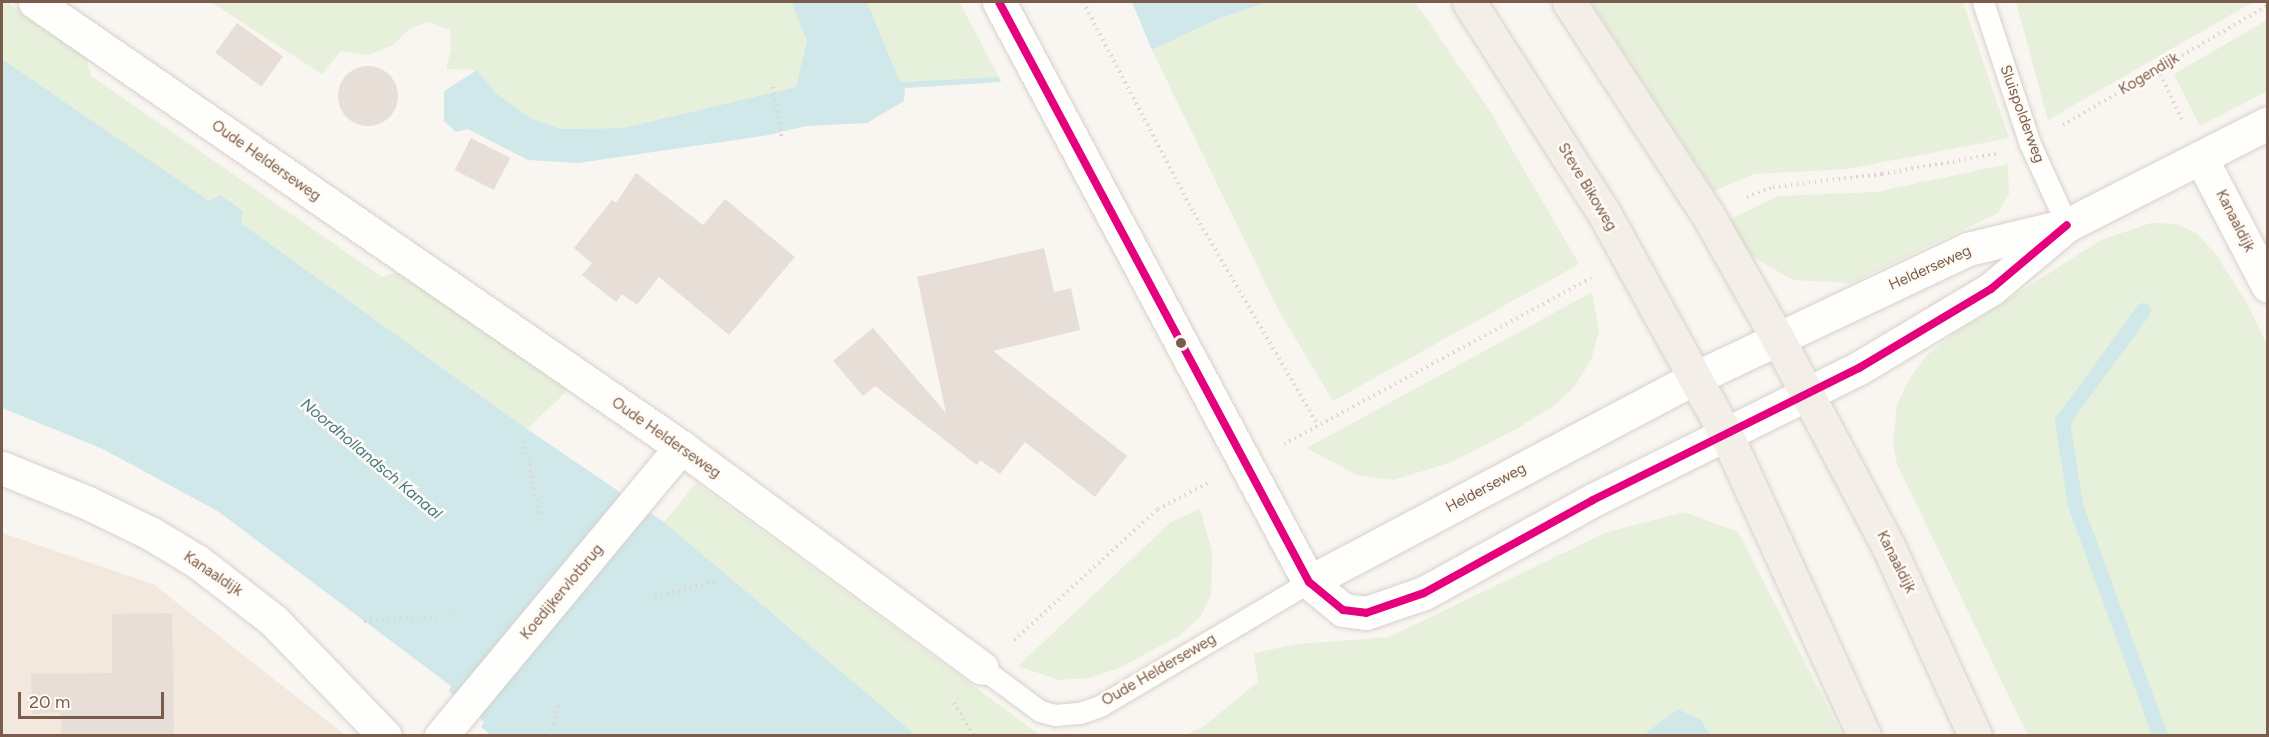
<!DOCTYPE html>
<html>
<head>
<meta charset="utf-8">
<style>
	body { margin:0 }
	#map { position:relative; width:2269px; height:737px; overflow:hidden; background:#f9f5f0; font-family:Figtree,sans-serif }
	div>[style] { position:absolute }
	.residential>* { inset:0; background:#f2e8de }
	.green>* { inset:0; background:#e7f0db }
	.water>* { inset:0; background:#d0e8ea }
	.stream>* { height:15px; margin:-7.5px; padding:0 7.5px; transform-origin:7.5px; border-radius:7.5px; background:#d0e8ea }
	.building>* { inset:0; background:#e6ded7; transform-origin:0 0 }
	.round { border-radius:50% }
	.path>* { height:4px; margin-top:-2px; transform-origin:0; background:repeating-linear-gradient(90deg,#dcd5d0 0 1.5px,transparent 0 6px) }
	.roads { filter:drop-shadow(0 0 2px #d7d1cb) drop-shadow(0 0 2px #d7d1cb) }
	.lane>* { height:21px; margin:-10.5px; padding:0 10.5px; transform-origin:10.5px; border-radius:10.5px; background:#fefefd }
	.street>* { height:33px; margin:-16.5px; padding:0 16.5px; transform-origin:16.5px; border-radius:16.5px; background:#fefefd }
	.secondary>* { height:33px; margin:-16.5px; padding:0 16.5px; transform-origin:16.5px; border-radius:16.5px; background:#fefefd }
	.primary>* { height:33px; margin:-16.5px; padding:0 16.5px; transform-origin:16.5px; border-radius:16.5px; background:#f3eee8 }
	.bus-1>* { height:8px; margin:-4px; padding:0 4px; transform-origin:4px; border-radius:4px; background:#e5007d }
	.dots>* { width:16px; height:16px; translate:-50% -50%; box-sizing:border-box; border:3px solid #fffaf3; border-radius:50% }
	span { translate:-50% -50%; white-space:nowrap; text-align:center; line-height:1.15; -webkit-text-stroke:5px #fffaf3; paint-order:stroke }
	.street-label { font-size:15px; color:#7a5c4d }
	.water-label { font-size:16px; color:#437c86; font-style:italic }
	.frame { position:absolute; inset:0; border:3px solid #7a5c4d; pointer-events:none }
	.scale { position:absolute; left:18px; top:692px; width:146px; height:27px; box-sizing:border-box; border:3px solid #7a5c4d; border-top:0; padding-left:8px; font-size:18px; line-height:21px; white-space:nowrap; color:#7a5c4d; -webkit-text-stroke:4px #fffaf3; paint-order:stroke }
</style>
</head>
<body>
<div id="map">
	<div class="residential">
		<div style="clip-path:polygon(2px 533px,153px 584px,345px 735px,2px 736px)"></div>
	</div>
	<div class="green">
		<div style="clip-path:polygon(2px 2px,7px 2px,86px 55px,91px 76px,382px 277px,402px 271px,570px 388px,527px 429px,241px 223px,243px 211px,222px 195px,209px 202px,2px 59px)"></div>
		<div style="clip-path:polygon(211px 2px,791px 2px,807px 41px,796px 87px,623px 128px,561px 129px,530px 118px,497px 94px,477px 70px,446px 69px,451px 50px,450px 30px,429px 22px,410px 28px,393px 45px,368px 55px,341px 51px,322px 74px)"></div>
		<div style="clip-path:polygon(867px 2px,959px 2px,999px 77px,900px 82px)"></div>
		<div style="clip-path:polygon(1267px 2px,1415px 2px,1488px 108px,1579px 264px,1333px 401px,1279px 311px,1152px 50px,1213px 21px)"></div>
		<div style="clip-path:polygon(1591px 2px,1963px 2px,2009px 138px,1847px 169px,1754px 174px,1714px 191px)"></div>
		<div style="clip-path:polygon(2016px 2px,2253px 2px,2048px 120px)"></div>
		<div style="clip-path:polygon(2267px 20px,2267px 91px,2200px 126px,2174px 74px)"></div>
		<div style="clip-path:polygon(2008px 164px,2009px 194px,1998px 213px,1851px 283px,1793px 280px,1750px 255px,1726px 221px,1779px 196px,1876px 192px)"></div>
		<div style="clip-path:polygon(2151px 223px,2176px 224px,2196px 233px,2215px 253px,2248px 305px,2267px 345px,2267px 735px,2028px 736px,1897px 464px,1893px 444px,1897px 405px,1908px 381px,1926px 356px,1952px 335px,2101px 240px)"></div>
		<div style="clip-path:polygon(1592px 292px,1599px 331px,1591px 360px,1574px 387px,1555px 405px,1516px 429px,1452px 462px,1393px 480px,1357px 475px,1307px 448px)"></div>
		<div style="clip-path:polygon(696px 483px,944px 664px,1040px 735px,916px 735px,664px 522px)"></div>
		<div style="clip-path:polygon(1200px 509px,1212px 552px,1211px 595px,1201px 616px,1179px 636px,1119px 668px,1088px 678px,1059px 680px,1018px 666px,1171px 522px)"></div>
		<div style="clip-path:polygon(1684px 512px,1738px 532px,1842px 735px,1710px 735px,1701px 720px,1678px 709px,1643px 735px,1184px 736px,1204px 726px,1258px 682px,1254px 653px,1298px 644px,1389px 637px,1605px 533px)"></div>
	</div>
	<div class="water">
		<div style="clip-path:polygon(791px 2px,867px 2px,900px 82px,999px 77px,1001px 82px,905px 88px,904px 101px,867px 123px,806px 126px,769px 135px,578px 163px,528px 160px,468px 129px,456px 132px,444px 121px,444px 91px,477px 70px,497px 94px,530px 118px,561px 129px,623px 128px,796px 87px,807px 41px)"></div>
		<div style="clip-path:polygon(1132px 2px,1267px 2px,1213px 21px,1152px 50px)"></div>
		<div style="clip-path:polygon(2px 59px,209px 201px,221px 195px,243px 211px,241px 223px,527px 429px,664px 522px,916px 735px,491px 735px,481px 727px,484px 722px,449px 691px,451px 686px,219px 512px,103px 449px,2px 408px)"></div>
		<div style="clip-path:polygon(1678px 709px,1701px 720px,1710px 735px,1643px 735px)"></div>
	</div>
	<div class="stream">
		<div style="left:2143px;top:310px;width:137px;rotate:126.1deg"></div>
		<div style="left:2062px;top:421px;width:85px;rotate:81.2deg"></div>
		<div style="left:2075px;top:505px;width:246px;rotate:69.8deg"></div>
	</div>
	<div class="building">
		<div style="left:237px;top:23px;width:57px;height:37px;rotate:36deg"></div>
		<div class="round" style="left:338px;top:66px;width:60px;height:60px"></div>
		<div style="left:471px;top:138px;width:44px;height:36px;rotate:27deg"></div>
		<div style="clip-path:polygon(636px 173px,703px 225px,725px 199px,795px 257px,729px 335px,659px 277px,637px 305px,622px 294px,616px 302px,582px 275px,592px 263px,574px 248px,612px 200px,616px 203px)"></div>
		<div style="clip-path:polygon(1044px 248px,1054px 292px,1071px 288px,1080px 330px,993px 351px,1127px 456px,1095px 497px,1025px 442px,1000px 474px,980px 460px,977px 465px,875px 386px,863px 396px,833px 361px,873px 328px,946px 413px,917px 277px)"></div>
		<div style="clip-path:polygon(172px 613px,174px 735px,62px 735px,60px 712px,32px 714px,31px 674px,112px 673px,112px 614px)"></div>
	</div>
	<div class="path">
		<div style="left:1083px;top:2px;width:238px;rotate:62.3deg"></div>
		<div style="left:1194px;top:213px;width:246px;rotate:59.7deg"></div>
		<div style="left:2158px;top:69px;width:56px;rotate:64.8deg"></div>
		<div style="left:773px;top:87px;width:54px;rotate:80.4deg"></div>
		<div style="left:2063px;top:125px;width:238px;rotate:-30.3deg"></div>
		<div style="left:1747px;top:197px;width:28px;rotate:-21deg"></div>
		<div style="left:1773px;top:187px;width:110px;rotate:-6.8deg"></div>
		<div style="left:1882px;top:174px;width:116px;rotate:-10deg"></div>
		<div style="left:524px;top:441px;width:75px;rotate:78.4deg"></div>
		<div style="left:1284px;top:444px;width:349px;rotate:-28.4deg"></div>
		<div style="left:655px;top:597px;width:66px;rotate:-14.9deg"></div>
		<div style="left:364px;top:621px;width:89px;rotate:-3.9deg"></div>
		<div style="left:1014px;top:640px;width:195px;rotate:-42.3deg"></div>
		<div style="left:1158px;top:509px;width:56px;rotate:-27.5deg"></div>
		<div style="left:954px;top:703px;width:39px;rotate:59deg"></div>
		<div style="left:551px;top:736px;width:32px;rotate:-77deg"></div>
	</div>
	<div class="roads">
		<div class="lane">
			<div style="left:1983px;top:2px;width:150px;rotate:71.7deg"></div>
			<div style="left:2030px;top:144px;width:89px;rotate:65.4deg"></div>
			<div style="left:982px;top:668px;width:72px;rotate:36.6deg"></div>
			<div style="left:1040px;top:711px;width:16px;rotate:15deg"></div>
			<div style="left:1055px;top:715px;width:25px;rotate:-5deg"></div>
			<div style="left:1080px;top:713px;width:21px;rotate:-19deg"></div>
			<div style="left:1100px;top:706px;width:243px;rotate:-30.7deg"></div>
		</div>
		<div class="street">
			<div style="left:35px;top:2px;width:784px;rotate:34.56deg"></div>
			<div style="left:681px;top:447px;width:373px;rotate:36.3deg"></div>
			<div style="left:2201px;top:158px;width:144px;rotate:62.4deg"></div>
			<div style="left:441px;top:736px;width:376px;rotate:-50.3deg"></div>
		</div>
		<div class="secondary">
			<div style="left:999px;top:2px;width:658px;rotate:61.88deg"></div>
			<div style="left:1309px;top:582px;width:44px;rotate:39.5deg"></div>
			<div style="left:1343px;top:610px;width:23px;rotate:7deg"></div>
			<div style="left:1366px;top:613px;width:61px;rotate:-19deg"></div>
			<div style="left:1424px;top:593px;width:193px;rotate:-28.8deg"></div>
			<div style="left:1593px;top:500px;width:297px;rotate:-26.4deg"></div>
			<div style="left:1859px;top:368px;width:154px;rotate:-30.9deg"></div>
			<div style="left:1991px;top:289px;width:99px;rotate:-40.1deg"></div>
			<div style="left:2px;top:468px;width:93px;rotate:22.1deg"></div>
			<div style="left:88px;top:503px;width:69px;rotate:25.8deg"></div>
			<div style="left:150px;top:533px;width:56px;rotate:31.1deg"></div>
			<div style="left:198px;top:562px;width:95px;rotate:37.7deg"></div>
			<div style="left:273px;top:620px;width:161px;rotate:46deg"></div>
			<div style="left:1309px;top:582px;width:437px;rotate:-27.9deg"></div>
			<div style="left:1695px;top:378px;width:302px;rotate:-25.3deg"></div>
			<div style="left:1968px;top:249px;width:102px;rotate:-13.6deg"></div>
			<div style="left:2067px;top:225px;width:225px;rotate:-26.9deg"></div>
		</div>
		<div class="primary">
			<div style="left:1469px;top:2px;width:253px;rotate:57.4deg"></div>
			<div style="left:1605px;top:215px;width:250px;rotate:61.1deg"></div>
			<div style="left:1726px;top:434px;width:332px;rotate:65.4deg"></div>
			<div style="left:1569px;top:2px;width:254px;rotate:56.9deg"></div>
			<div style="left:1708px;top:215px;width:142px;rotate:60.6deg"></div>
			<div style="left:1778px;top:339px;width:237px;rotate:62deg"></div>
			<div style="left:1889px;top:548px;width:207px;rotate:65.4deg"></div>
		</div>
	</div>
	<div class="bus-1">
		<div style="left:999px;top:2px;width:658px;rotate:61.88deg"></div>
		<div style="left:1309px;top:582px;width:44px;rotate:39.5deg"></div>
		<div style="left:1343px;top:610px;width:23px;rotate:7deg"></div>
		<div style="left:1366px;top:613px;width:61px;rotate:-19deg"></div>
		<div style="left:1424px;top:593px;width:193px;rotate:-28.8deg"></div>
		<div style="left:1593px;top:500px;width:297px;rotate:-26.4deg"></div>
		<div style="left:1859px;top:368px;width:154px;rotate:-30.9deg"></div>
		<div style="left:1991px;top:289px;width:99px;rotate:-40.1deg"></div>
	</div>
	<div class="dots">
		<div style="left:1181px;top:343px;background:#7a5c4d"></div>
	</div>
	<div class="street-label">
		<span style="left:2149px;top:74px;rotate:-31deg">Kogendijk</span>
		<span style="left:2022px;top:114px;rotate:70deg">Sluispolderweg</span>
		<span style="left:266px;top:161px;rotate:35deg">Oude Helderseweg</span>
		<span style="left:1587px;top:187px;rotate:59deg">Steve Bikoweg</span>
		<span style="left:2235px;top:221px;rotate:63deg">Kanaaldijk</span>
		<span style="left:1930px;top:268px;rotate:-24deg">Helderseweg</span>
		<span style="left:666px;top:438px;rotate:35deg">Oude Helderseweg</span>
		<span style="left:1486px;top:488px;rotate:-28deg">Helderseweg</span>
		<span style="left:1896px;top:562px;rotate:63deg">Kanaaldijk</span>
		<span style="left:213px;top:574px;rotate:34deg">Kanaaldijk</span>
		<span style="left:562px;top:592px;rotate:-50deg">Koedijkervlotbrug</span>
		<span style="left:1159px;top:670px;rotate:-30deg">Oude Helderseweg</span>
	</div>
	<div class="water-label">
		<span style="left:371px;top:459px;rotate:40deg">Noordhollandsch Kanaal</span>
	</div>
	<div class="frame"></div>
	<div class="scale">20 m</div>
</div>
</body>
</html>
